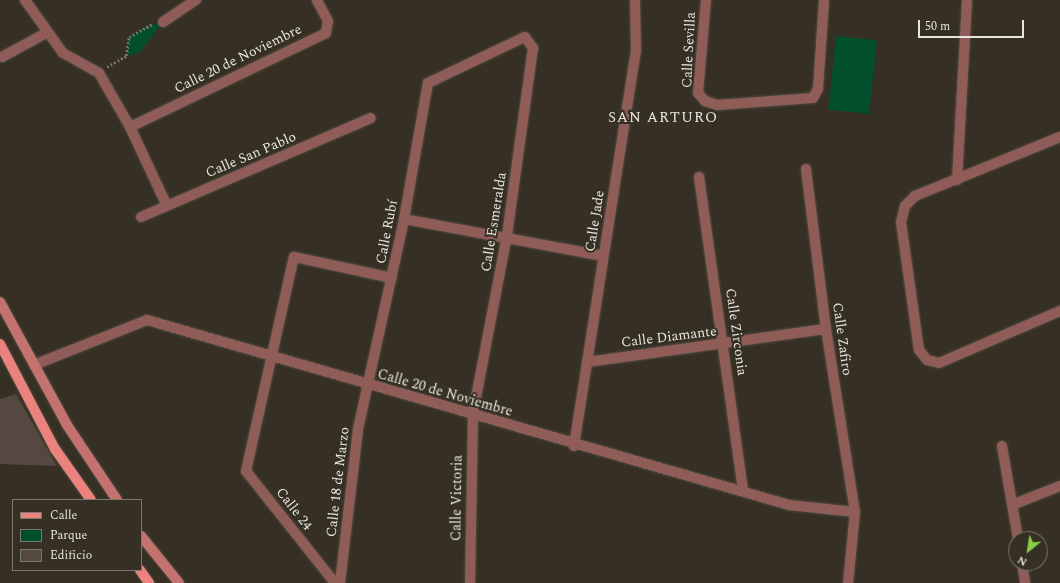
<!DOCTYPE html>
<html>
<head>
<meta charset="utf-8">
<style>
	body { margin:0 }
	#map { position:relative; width:1060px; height:583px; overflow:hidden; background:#363024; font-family:Spectral,serif }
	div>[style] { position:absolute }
	.green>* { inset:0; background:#024f2d; transform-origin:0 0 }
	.building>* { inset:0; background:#554840 }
	.path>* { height:2.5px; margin-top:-1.25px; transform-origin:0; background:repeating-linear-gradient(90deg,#787368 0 2px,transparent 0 4px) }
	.roads { filter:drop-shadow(0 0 1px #524d42) drop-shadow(0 0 1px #524d42) }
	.street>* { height:10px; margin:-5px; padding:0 5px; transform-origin:5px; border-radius:5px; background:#8f5c58 }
	.secondary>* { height:10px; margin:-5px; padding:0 5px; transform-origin:5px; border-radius:5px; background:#c3726e }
	.primary>* { height:10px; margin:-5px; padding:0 5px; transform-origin:5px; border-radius:5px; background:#eb827e }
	span { translate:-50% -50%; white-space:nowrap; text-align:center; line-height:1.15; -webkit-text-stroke:4px #363024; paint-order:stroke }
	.street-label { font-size:14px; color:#e8e5dd }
	.neighbourhood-label { font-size:15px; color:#e8e5dd; letter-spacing:1px }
	.legend { position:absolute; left:12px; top:499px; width:130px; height:72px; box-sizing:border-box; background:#363024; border:1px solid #7d786e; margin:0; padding:5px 7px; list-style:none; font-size:12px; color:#e8e5dd }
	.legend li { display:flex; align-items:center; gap:8px; height:20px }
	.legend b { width:20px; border:1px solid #7d786e }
	.north { position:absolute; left:1008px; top:531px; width:40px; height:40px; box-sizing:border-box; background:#363024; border:1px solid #7d786e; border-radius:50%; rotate:210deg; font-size:11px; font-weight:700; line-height:16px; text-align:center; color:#e8e5dd }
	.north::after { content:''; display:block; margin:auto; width:14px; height:18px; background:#8ace48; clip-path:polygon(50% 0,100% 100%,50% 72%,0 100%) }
	.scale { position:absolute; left:918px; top:20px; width:106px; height:18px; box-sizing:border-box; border:2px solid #e8e5dd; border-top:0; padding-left:5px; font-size:12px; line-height:14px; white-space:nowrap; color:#e8e5dd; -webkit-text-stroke:3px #363024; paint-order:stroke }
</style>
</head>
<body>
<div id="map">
	<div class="green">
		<div style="clip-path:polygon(163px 22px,140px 52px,126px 56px,129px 37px,147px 26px)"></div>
		<div style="left:836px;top:36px;width:41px;height:74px;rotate:6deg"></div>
	</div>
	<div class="building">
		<div style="clip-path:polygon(16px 394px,57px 466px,0 464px,0 399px)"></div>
	</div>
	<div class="path">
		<div style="left:107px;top:67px;width:22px;rotate:-30deg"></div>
		<div style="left:126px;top:56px;width:19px;rotate:-81deg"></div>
		<div style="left:129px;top:37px;width:26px;rotate:-29deg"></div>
	</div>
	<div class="roads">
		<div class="street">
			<div style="left:25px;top:0;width:65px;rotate:54.4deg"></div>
			<div style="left:63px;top:53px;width:41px;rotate:29.1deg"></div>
			<div style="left:99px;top:73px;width:62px;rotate:60.1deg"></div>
			<div style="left:130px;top:127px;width:87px;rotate:64.9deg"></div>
			<div style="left:706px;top:0;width:93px;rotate:94.9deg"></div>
			<div style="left:698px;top:93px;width:11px;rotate:49deg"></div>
			<div style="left:705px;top:101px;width:13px;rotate:18deg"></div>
			<div style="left:717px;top:105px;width:96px;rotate:-4.2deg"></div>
			<div style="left:813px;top:98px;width:10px;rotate:-61deg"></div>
			<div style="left:818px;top:89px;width:89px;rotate:-86.1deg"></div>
			<div style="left:163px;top:22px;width:40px;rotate:-34deg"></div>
			<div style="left:2px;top:57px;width:52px;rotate:-28.5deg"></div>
			<div style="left:130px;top:127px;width:217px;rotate:-25.6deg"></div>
			<div style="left:326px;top:33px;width:12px;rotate:-81deg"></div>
			<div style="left:328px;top:21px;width:24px;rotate:-118deg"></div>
			<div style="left:1060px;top:137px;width:157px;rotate:157.9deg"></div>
			<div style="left:915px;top:196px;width:14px;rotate:135deg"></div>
			<div style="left:905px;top:206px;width:16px;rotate:104deg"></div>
			<div style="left:901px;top:222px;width:129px;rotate:82deg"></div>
			<div style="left:919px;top:350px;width:13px;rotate:51deg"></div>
			<div style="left:927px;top:360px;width:12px;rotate:14deg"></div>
			<div style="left:939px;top:363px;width:132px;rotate:-23.3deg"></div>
			<div style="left:806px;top:169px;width:161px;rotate:82.9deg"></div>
			<div style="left:826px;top:329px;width:185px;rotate:81deg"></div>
			<div style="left:855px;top:512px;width:71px;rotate:95.6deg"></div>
			<div style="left:699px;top:177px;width:317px;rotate:82deg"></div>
			<div style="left:957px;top:180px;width:180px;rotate:-86.8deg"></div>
			<div style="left:141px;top:217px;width:250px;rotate:-23.3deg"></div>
			<div style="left:404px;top:219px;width:202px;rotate:10.5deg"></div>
			<div style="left:587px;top:362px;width:241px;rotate:-7.9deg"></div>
			<div style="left:34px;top:365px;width:122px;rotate:-21.7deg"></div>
			<div style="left:147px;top:320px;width:668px;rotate:16.07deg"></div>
			<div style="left:789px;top:505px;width:66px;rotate:6.1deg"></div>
			<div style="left:574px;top:446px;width:400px;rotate:-81.1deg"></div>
			<div style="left:636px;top:51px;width:51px;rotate:-91.1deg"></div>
			<div style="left:1002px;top:446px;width:94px;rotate:80.2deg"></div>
			<div style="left:1012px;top:505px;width:52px;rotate:-21.6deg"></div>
			<div style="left:1022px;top:563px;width:20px;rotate:81deg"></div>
			<div style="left:335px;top:583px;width:143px;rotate:-128.5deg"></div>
			<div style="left:246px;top:471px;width:219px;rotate:-77.4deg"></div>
			<div style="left:294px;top:257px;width:100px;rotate:12.1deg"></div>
			<div style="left:340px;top:583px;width:155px;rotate:-83.3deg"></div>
			<div style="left:358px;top:429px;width:215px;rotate:-77.6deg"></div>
			<div style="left:404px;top:219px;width:138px;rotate:-80deg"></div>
			<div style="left:428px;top:83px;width:107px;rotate:-25.4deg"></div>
			<div style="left:525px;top:37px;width:14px;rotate:54deg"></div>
			<div style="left:533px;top:48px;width:189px;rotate:97.9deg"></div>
			<div style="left:507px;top:235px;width:182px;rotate:100.8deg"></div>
			<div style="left:473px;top:414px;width:169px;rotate:91deg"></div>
		</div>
		<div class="secondary">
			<div style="left:0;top:302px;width:140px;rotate:61.4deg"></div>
			<div style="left:67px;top:425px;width:90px;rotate:56.3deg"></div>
			<div style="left:141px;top:536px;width:60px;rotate:51deg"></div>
		</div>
		<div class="primary">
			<div style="left:0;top:344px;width:119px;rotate:62.4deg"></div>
			<div style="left:55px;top:449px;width:62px;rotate:54.8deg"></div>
			<div style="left:140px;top:570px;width:16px;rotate:55deg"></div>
		</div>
	</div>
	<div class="street-label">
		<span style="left:689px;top:50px;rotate:-87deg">Calle Sevilla</span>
		<span style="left:238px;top:59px;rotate:-26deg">Calle 20 de Noviembre</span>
		<span style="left:251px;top:155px;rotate:-23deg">Calle San Pablo</span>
		<span style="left:595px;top:221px;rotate:-81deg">Calle Jade</span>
		<span style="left:494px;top:222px;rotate:-81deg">Calle Esmeralda</span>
		<span style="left:387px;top:232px;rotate:-79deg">Calle Rubí</span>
		<span style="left:736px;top:332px;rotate:82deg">Calle Zirconia</span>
		<span style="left:669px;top:337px;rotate:-7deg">Calle Diamante</span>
		<span style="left:842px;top:339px;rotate:82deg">Calle Zafiro</span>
		<span style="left:445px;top:393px;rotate:16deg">Calle 20 de Noviembre</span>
		<span style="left:338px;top:482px;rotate:-83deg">Calle 18 de Marzo</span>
		<span style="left:457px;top:498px;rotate:-89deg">Calle Victoria</span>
		<span style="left:294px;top:509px;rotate:52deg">Calle 24</span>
	</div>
	<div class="neighbourhood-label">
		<span style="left:663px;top:118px">SAN ARTURO</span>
	</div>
	<ul class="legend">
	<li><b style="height:5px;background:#eb827e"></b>Calle</li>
	<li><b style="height:11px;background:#024f2d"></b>Parque</li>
	<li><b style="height:11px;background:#554840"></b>Edificio</li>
	</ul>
	<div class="north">N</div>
	<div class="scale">50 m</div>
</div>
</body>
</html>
